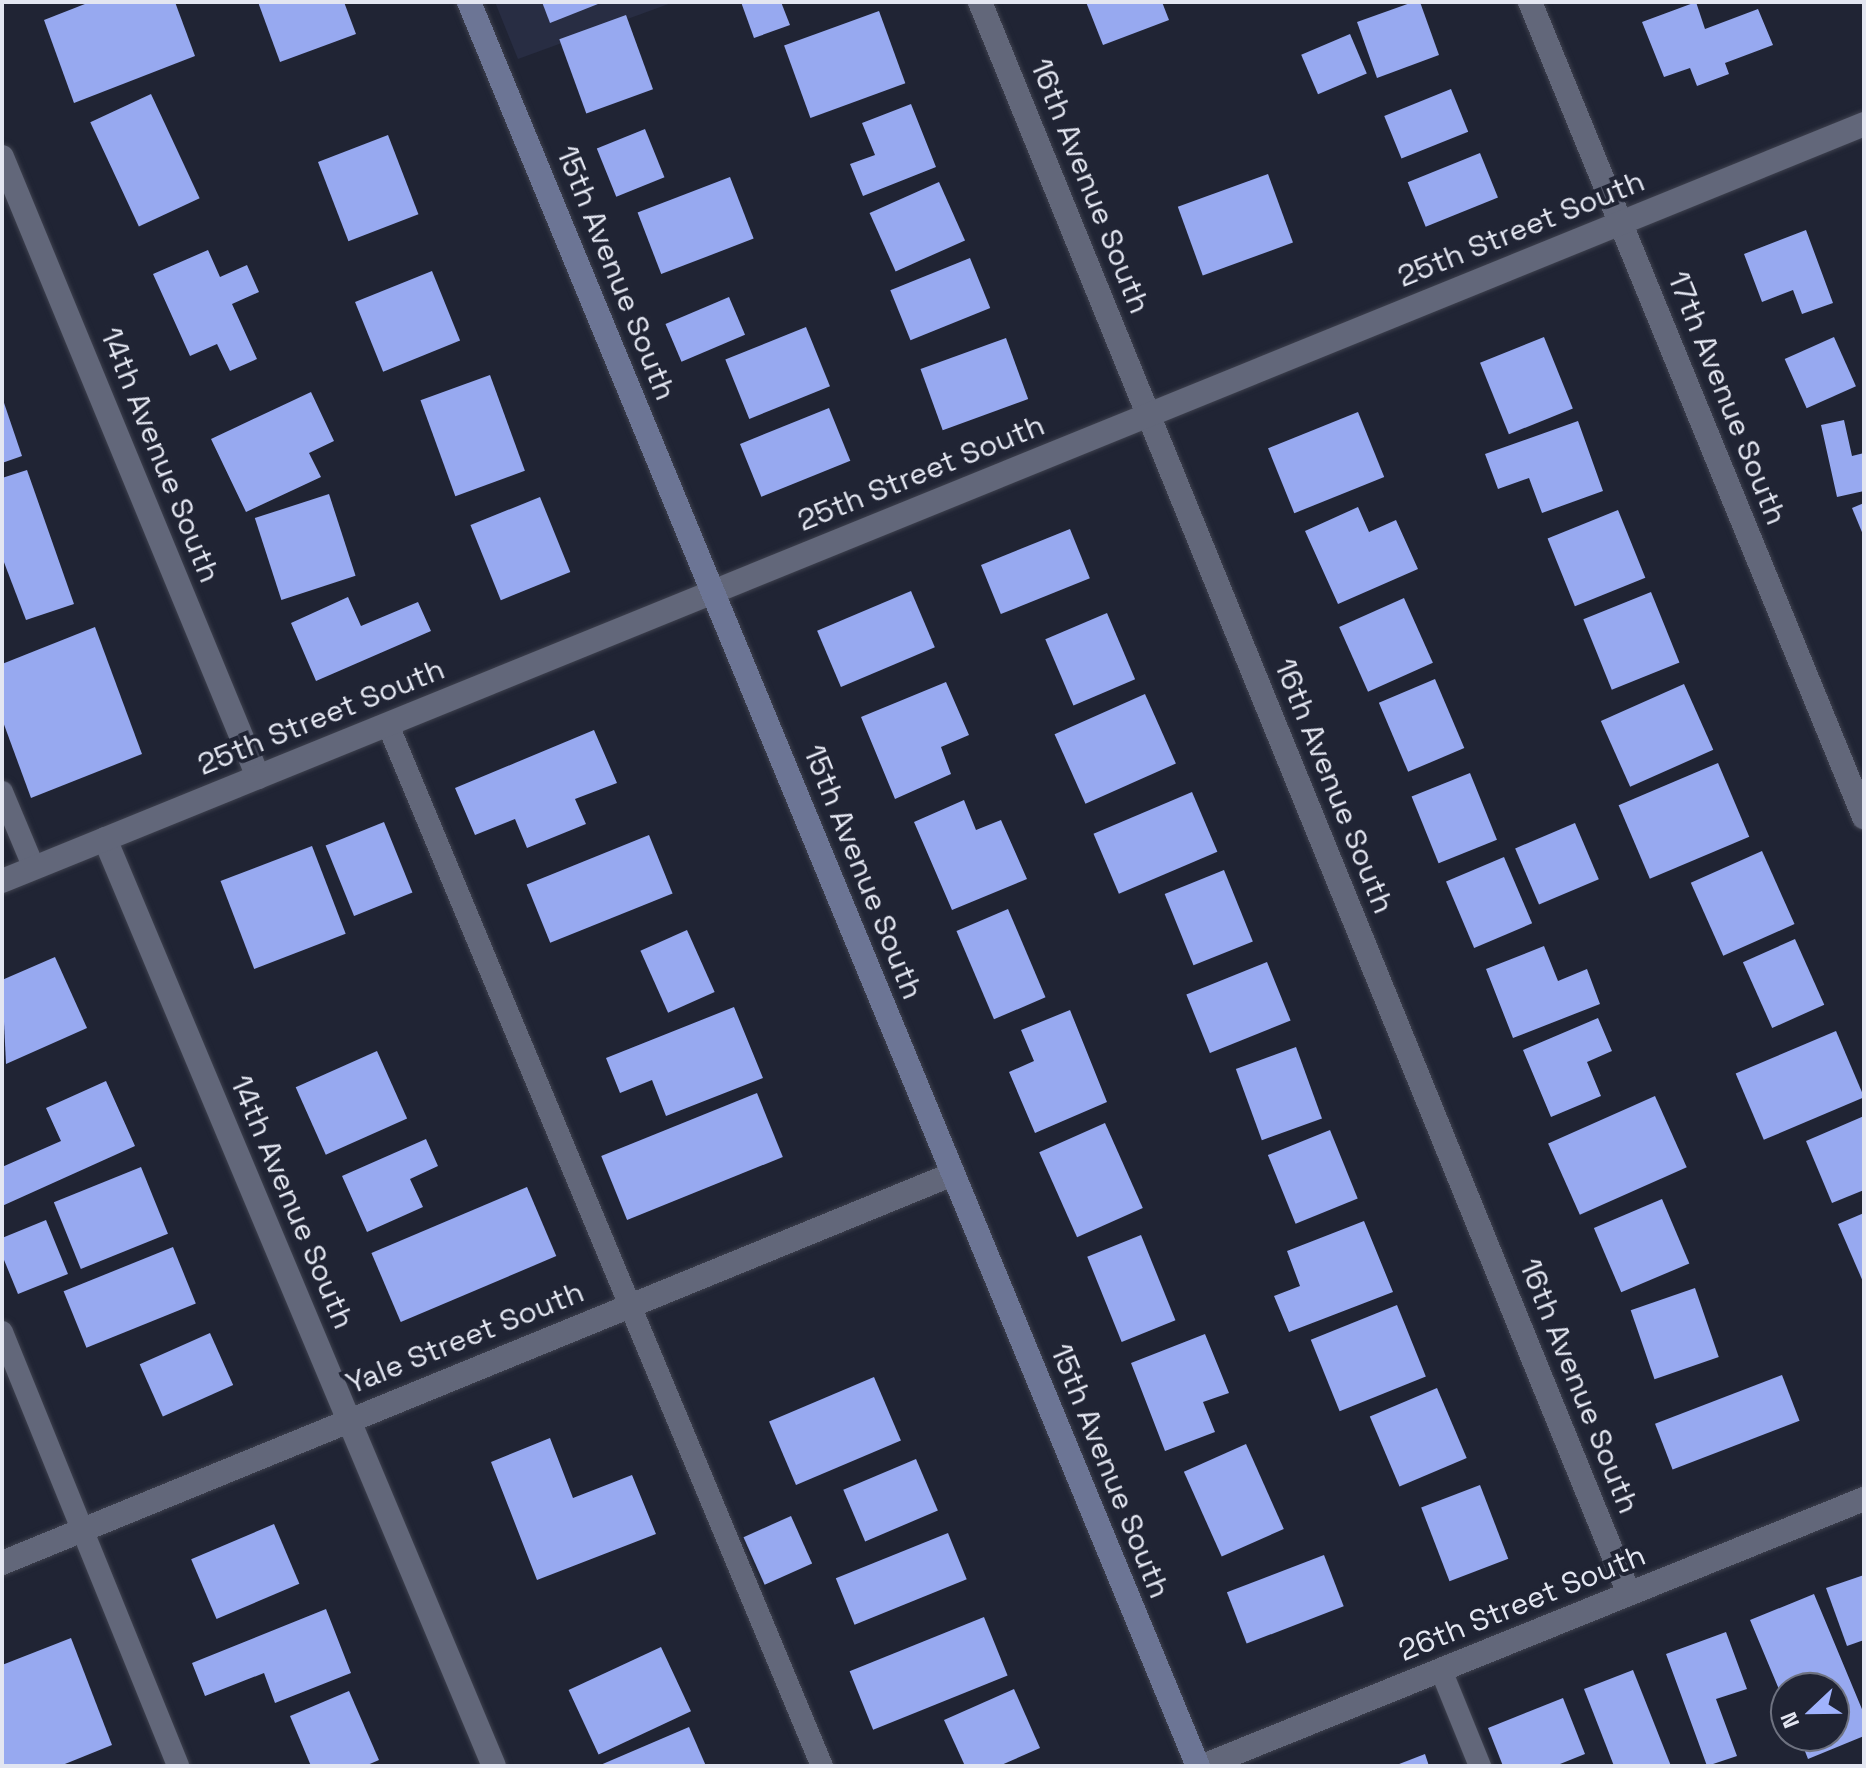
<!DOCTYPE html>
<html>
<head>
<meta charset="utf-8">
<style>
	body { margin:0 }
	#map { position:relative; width:1866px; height:1768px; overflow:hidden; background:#202434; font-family:"Space Grotesk",sans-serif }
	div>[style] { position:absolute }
	.built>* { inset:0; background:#282d43 }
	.building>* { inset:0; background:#97a9f0; transform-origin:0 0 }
	.roads { filter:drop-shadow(0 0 2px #3e414e) drop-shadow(0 0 2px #3e414e) }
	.lane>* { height:22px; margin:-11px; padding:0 11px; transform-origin:11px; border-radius:11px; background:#62677a }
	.street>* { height:24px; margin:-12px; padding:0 12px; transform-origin:12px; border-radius:12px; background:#62677a }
	.secondary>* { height:24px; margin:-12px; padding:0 12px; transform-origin:12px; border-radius:12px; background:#6c7595 }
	span { translate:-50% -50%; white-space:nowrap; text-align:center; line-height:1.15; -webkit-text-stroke:8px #202434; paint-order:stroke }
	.street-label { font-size:30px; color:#e3e6f1 }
	.frame { position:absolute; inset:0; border:4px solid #e3e6f1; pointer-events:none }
	.north { position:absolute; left:1770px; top:1672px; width:80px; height:80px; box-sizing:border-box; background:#202434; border:2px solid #6e7280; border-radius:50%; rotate:248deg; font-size:22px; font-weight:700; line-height:32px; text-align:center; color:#e3e6f1 }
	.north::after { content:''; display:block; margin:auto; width:28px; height:36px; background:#a0b3fd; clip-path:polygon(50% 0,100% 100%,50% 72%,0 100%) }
</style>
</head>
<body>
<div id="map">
	<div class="built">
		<div style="clip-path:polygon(495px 2px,674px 2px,518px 59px)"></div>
	</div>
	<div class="building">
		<div style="clip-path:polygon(90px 2px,175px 2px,195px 56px,74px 103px,44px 20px)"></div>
		<div style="clip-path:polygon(258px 2px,344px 2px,356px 34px,280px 62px)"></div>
		<div style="clip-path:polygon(542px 2px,603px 2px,550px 23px)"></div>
		<div style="clip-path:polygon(741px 2px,781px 2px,790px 25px,754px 38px)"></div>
		<div style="clip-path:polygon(1086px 2px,1162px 2px,1169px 20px,1103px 45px)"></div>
		<div style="clip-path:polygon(1413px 2px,1420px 2px,1439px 55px,1377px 78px,1357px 22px)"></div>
		<div style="clip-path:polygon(1696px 2px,1705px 29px,1758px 9px,1773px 45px,1725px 63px,1729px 74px,1697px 86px,1690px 68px,1664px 77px,1642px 22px)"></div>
		<div style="left:879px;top:11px;width:77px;height:101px;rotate:70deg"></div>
		<div style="left:626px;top:15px;width:79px;height:71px;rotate:70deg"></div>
		<div style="left:1350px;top:34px;width:43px;height:53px;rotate:67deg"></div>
		<div style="left:1451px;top:89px;width:46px;height:72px;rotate:68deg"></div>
		<div style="left:151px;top:94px;width:115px;height:67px;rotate:65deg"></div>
		<div style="clip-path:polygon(911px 104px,936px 167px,863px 196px,850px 164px,875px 155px,862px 123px)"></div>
		<div style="left:645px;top:129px;width:52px;height:52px;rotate:68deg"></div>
		<div style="left:388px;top:135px;width:85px;height:75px;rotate:69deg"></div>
		<div style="left:1480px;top:153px;width:48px;height:78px;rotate:68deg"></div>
		<div style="left:1268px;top:174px;width:73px;height:96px;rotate:70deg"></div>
		<div style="left:730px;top:177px;width:66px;height:99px;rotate:69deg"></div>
		<div style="left:939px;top:182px;width:64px;height:76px;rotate:66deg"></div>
		<div style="clip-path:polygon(1806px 230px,1833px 303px,1802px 314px,1793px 290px,1762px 302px,1744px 254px)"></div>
		<div style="clip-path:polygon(208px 250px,220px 277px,247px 265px,259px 292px,232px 304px,257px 359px,230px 371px,217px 344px,190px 356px,153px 274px)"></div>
		<div style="left:970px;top:258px;width:54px;height:86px;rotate:68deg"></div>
		<div style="left:432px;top:271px;width:75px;height:83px;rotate:68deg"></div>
		<div style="left:729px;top:297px;width:41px;height:69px;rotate:67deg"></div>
		<div style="left:806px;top:327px;width:64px;height:87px;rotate:68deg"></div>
		<div style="left:1544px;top:337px;width:77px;height:69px;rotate:68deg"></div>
		<div style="left:1834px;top:337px;width:54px;height:54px;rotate:66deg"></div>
		<div style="left:1006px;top:338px;width:65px;height:91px;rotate:70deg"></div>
		<div style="left:490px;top:375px;width:102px;height:74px;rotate:70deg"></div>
		<div style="clip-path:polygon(311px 392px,334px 441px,309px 453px,321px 477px,246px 512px,211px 439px)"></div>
		<div style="clip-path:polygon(2px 397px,22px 456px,2px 463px)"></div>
		<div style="left:829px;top:408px;width:57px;height:96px;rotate:68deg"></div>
		<div style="left:1358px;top:412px;width:70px;height:97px;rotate:68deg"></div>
		<div style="clip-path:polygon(1844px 420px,1852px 456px,1864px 453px,1864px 491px,1837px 497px,1821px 425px)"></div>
		<div style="clip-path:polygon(1578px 421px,1603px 491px,1542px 513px,1529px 478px,1498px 489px,1485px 454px)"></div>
		<div style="clip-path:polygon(27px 470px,74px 604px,26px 620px,2px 557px,2px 478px)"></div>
		<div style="left:329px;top:494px;width:86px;height:78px;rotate:72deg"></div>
		<div style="left:540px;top:497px;width:81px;height:75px;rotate:68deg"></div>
		<div style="clip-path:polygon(1864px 503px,1864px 537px,1852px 508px)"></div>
		<div style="clip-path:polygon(1358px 507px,1369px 532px,1396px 520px,1418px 569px,1338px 604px,1305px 531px)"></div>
		<div style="left:1618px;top:510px;width:73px;height:76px;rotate:68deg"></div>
		<div style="left:1070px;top:529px;width:53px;height:96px;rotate:68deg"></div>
		<div style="left:911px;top:591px;width:61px;height:102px;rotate:67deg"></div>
		<div style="left:1651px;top:592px;width:76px;height:73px;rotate:68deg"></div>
		<div style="clip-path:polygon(348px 597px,361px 626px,418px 602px,431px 631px,316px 681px,291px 623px)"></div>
		<div style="left:1404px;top:598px;width:71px;height:71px;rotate:66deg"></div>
		<div style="left:1107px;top:613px;width:72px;height:67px;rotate:67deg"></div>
		<div style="clip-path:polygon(95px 627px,142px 754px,31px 798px,2px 719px,2px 664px)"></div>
		<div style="left:1435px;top:679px;width:75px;height:61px;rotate:67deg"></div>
		<div style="clip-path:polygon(946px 682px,969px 735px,941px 747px,951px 774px,895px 799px,861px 717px)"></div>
		<div style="left:1684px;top:684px;width:72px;height:91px;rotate:66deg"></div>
		<div style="left:1145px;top:694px;width:76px;height:99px;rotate:66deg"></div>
		<div style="clip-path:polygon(594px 730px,617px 783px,575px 799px,586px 824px,527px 848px,515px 819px,475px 835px,455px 788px)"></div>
		<div style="left:1718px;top:763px;width:80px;height:108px;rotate:67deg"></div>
		<div style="left:1470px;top:773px;width:72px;height:63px;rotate:68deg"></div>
		<div style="left:1192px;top:792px;width:65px;height:107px;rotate:67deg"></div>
		<div style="clip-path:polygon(964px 800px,976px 830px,1001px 820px,1027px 879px,952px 910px,914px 822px)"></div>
		<div style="left:384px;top:822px;width:76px;height:63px;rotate:68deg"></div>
		<div style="left:1575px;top:823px;width:61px;height:65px;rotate:67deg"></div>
		<div style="left:649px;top:835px;width:63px;height:132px;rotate:68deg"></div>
		<div style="left:312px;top:846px;width:94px;height:98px;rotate:69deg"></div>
		<div style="left:1762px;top:851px;width:80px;height:78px;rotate:66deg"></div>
		<div style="left:1504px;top:857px;width:72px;height:63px;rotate:67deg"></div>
		<div style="left:1224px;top:870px;width:77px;height:64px;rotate:68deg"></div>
		<div style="left:1008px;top:909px;width:96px;height:56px;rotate:67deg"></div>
		<div style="left:687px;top:930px;width:68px;height:51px;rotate:66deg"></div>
		<div style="left:1795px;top:939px;width:72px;height:57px;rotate:66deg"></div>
		<div style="clip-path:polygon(1544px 946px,1558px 981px,1587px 969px,1600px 1004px,1513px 1038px,1486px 969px)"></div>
		<div style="clip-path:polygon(55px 957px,87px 1028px,6px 1064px,2px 980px)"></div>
		<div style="left:1267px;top:962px;width:63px;height:87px;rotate:68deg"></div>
		<div style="clip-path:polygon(734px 1007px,763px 1078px,666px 1116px,652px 1080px,620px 1093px,606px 1058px)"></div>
		<div style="clip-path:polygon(1070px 1010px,1107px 1102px,1035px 1133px,1009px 1072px,1034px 1061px,1021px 1030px)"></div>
		<div style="clip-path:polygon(1598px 1018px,1612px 1051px,1587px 1062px,1601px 1096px,1551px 1117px,1523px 1050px)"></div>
		<div style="left:1836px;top:1031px;width:72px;height:109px;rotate:67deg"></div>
		<div style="left:1296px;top:1047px;width:76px;height:64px;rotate:70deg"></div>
		<div style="left:377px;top:1051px;width:74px;height:89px;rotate:66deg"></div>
		<div style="clip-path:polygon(106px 1081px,135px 1146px,2px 1206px,2px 1167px,61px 1141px,46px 1108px)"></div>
		<div style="left:757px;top:1093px;width:69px;height:168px;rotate:68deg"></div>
		<div style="left:1655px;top:1096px;width:78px;height:117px;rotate:66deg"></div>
		<div style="clip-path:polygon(1864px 1116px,1864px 1190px,1832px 1203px,1806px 1141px)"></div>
		<div style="left:1105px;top:1123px;width:93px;height:72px;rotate:66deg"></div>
		<div style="left:1330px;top:1130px;width:74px;height:67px;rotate:68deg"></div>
		<div style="clip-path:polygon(426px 1139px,438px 1166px,410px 1179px,423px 1207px,367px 1232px,342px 1176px)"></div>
		<div style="left:141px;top:1167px;width:72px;height:94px;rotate:68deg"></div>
		<div style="left:527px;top:1187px;width:75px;height:169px;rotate:67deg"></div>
		<div style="left:1662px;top:1199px;width:70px;height:74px;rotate:67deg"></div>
		<div style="clip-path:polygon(1864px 1213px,1864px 1284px,1838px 1224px)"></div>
		<div style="clip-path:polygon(46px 1220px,68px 1274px,18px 1294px,2px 1255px,2px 1238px)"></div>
		<div style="clip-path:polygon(1364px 1221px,1393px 1292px,1289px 1332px,1274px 1296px,1300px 1286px,1287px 1251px)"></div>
		<div style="left:1141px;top:1235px;width:92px;height:58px;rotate:68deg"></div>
		<div style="left:173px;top:1247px;width:61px;height:118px;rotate:68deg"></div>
		<div style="left:1695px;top:1288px;width:73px;height:68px;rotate:71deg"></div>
		<div style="left:1397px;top:1305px;width:77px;height:93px;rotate:68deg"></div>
		<div style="left:210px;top:1333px;width:57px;height:77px;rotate:66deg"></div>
		<div style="clip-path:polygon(1205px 1334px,1229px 1393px,1203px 1402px,1215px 1432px,1165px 1451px,1131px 1363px)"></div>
		<div style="left:1782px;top:1375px;width:49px;height:136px;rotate:69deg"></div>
		<div style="left:874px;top:1377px;width:69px;height:114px;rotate:67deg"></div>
		<div style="left:1437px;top:1388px;width:76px;height:73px;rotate:67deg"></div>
		<div style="clip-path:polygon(550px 1438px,573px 1498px,632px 1475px,656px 1534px,537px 1580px,491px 1462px)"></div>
		<div style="left:1246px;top:1444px;width:93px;height:68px;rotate:66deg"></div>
		<div style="left:916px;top:1459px;width:56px;height:79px;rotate:67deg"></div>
		<div style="left:1480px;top:1485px;width:79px;height:63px;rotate:69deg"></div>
		<div style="left:791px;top:1516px;width:52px;height:52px;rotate:66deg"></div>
		<div style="left:274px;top:1524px;width:65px;height:90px;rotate:67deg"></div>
		<div style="left:948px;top:1533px;width:50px;height:121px;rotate:68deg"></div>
		<div style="left:1324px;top:1555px;width:55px;height:104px;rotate:69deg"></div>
		<div style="clip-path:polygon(1864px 1575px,1864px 1640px,1847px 1646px,1826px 1588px)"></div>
		<div style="clip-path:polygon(1814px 1594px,1864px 1714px,1864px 1736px,1808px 1759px,1799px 1736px,1834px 1736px,1834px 1688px,1786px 1688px,1786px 1706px,1750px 1620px)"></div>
		<div style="clip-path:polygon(326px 1609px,351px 1673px,275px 1703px,264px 1673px,205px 1696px,192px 1663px)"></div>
		<div style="left:984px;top:1617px;width:63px;height:145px;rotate:68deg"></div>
		<div style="clip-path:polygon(1726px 1632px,1747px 1689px,1716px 1699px,1737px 1756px,1707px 1766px,1666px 1654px)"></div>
		<div style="clip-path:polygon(71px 1638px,112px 1745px,60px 1766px,2px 1766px,2px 1665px)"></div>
		<div style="left:661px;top:1647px;width:71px;height:102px;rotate:65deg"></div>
		<div style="clip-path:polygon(1633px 1670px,1671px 1766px,1614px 1766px,1584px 1689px)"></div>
		<div style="clip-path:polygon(1014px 1689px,1040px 1748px,999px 1766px,965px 1766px,944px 1720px)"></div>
		<div style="clip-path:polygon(349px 1691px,379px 1760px,365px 1766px,311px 1766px,290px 1716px)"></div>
		<div style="clip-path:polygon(1563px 1698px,1585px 1754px,1555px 1766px,1503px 1766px,1488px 1728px)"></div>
		<div style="clip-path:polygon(689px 1727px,706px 1766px,598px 1766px)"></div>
		<div style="clip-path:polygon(1425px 1754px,1429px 1766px,1394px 1766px)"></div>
	</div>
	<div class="roads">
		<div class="lane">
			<div style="left:388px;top:725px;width:1128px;rotate:67.37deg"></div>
			<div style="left:2px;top:792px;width:82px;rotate:67.2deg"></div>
			<div style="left:2px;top:1332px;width:468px;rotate:67.9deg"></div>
			<div style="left:1441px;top:1670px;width:104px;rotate:67.9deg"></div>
		</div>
		<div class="street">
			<div style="left:980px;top:2px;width:1719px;rotate:67.82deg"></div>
			<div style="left:1530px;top:2px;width:881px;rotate:67.72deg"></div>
			<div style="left:2px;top:157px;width:671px;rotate:67.56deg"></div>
			<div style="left:105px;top:839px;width:1005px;rotate:67.24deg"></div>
			<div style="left:2px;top:881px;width:2010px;rotate:-22.12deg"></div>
			<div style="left:2px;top:1563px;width:1027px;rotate:-22.25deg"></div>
			<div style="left:1203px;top:1766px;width:713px;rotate:-22deg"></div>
		</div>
		<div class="secondary">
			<div style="left:469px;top:2px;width:1909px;rotate:67.55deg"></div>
		</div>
	</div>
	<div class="street-label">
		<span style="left:1090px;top:186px;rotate:68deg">16th Avenue South</span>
		<span style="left:1521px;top:229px;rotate:-22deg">25th Street South</span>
		<span style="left:616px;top:273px;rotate:68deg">15th Avenue South</span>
		<span style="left:1727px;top:398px;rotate:68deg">17th Avenue South</span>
		<span style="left:160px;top:455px;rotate:68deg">14th Avenue South</span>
		<span style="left:921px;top:473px;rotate:-22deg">25th Street South</span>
		<span style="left:321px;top:717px;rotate:-22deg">25th Street South</span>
		<span style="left:1334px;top:786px;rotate:68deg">16th Avenue South</span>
		<span style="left:863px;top:872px;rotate:68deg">15th Avenue South</span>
		<span style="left:292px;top:1202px;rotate:67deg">14th Avenue South</span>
		<span style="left:465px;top:1338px;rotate:-22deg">Yale Street South</span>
		<span style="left:1579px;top:1386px;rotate:68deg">16th Avenue South</span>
		<span style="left:1110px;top:1471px;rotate:68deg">15th Avenue South</span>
		<span style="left:1522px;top:1603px;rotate:-22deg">26th Street South</span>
	</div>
	<div class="frame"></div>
	<div class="north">N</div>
</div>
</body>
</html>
